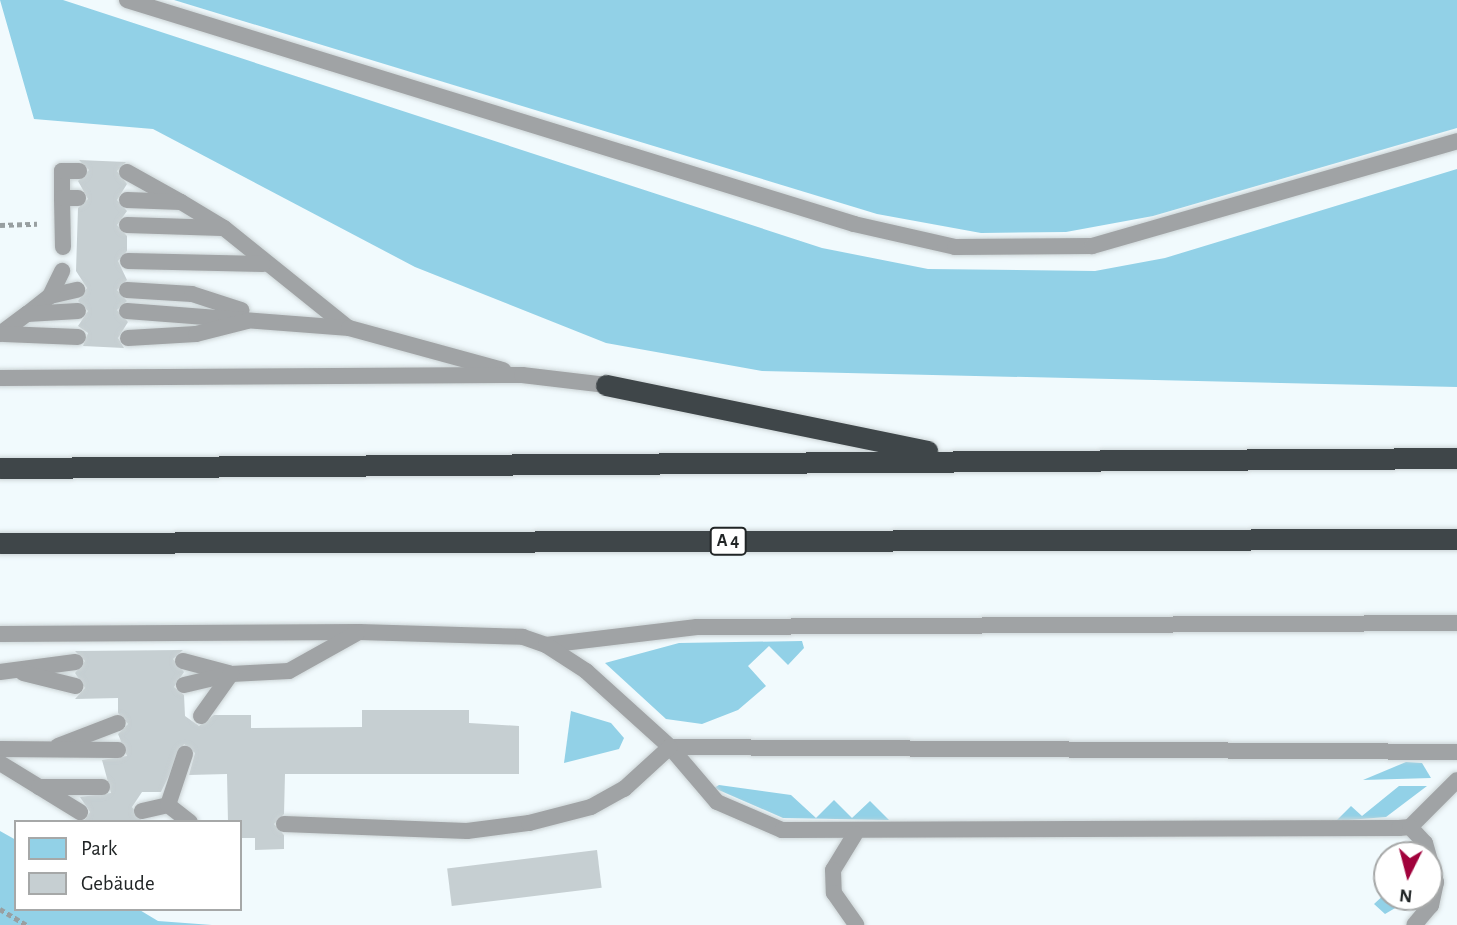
<!DOCTYPE html>
<html>
<head>
<meta charset="utf-8">
<style>
	body { margin:0 }
	#map { position:relative; width:1457px; height:925px; overflow:hidden; background:#f1fafd; font-family:"Alegreya Sans",sans-serif }
	div>[style] { position:absolute }
	.green>* { inset:0; background:#92d1e7 }
	.building>* { inset:0; background:#c6cfd2; transform-origin:0 0 }
	.path>* { height:4.5px; margin-top:-2.25px; transform-origin:0; background:repeating-linear-gradient(90deg,#989fa1 0 5px,transparent 0 8.5px) }
	.roads { filter:drop-shadow(0 0 2px #ccd4d6) drop-shadow(0 0 2px #ccd4d6) }
	.lane>* { height:16px; margin:-8px; padding:0 8px; transform-origin:8px; border-radius:8px; background:#a0a3a5 }
	.highway>* { height:21px; margin:-10.5px; padding:0 10.5px; transform-origin:10.5px; border-radius:10.5px; background:#3f4649 }
	span { translate:-50% -50%; white-space:nowrap; text-align:center; line-height:1.15; -webkit-text-stroke:6px #fff; paint-order:stroke }
	.shield-label span { padding:2px 5px; background:#fff; border:2px solid; border-radius:5px; -webkit-text-stroke-width:0 }
	.shield-label { font-size:18px; color:#212526; font-weight:700 }
	.legend { position:absolute; left:14px; top:820px; width:228px; height:91px; box-sizing:border-box; background:#fff; border:2px solid #a6a8a8; margin:0; padding:9px 12px; list-style:none; font-size:21px; color:#212526 }
	.legend li { display:flex; align-items:center; gap:14px; height:35px }
	.legend b { width:35px; border:2px solid #a6a8a8 }
	.north { position:absolute; left:1373px; top:841px; width:70px; height:70px; box-sizing:border-box; background:#fff; border:2px solid #a6a8a8; border-radius:50%; rotate:186deg; font-size:19px; font-weight:700; line-height:28px; text-align:center; color:#212526 }
	.north::after { content:''; display:block; margin:auto; width:24px; height:32px; background:#a1023c; clip-path:polygon(50% 0,100% 100%,50% 72%,0 100%) }
</style>
</head>
<body>
<div id="map">
	<div class="green">
		<div style="clip-path:polygon(0 0,63px 0,822px 248px,928px 269px,1095px 271px,1165px 258px,1457px 169px,1457px 387px,762px 371px,606px 343px,415px 267px,153px 129px,34px 119px)"></div>
		<div style="clip-path:polygon(174px 0,1457px 0,1457px 128px,1153px 216px,1066px 232px,981px 233px,877px 214px)"></div>
		<div style="clip-path:polygon(802px 641px,804px 648px,788px 665px,769px 646px,748px 666px,766px 686px,738px 710px,702px 724px,666px 719px,605px 663px,679px 643px)"></div>
		<div style="clip-path:polygon(571px 711px,611px 723px,624px 738px,619px 749px,564px 763px)"></div>
		<div style="clip-path:polygon(1406px 762px,1422px 763px,1431px 778px,1363px 780px)"></div>
		<div style="clip-path:polygon(719px 785px,791px 795px,816px 818px,834px 800px,852px 818px,870px 801px,889px 820px,783px 818px,714px 788px)"></div>
		<div style="clip-path:polygon(1399px 786px,1427px 786px,1386px 817px,1336px 821px,1351px 806px,1362px 816px)"></div>
		<div style="clip-path:polygon(0 831px,16px 840px,16px 909px,138px 909px,158px 921px,212px 925px,0 925px)"></div>
		<div style="clip-path:polygon(1387px 892px,1387px 897px,1414px 897px,1385px 914px,1374px 904px)"></div>
	</div>
	<div class="building">
		<div style="clip-path:polygon(79px 160px,126px 162px,117px 171px,127px 184px,117px 200px,127px 211px,117px 225px,127px 236px,127px 251px,118px 261px,127px 280px,117px 290px,127px 301px,117px 310px,128px 322px,118px 338px,124px 348px,83px 346px,88px 333px,78px 326px,88px 311px,78px 301px,87px 288px,76px 271px,78px 208px,88px 199px,78px 181px,89px 170px)"></div>
		<div style="clip-path:polygon(183px 650px,173px 659px,184px 672px,174px 687px,184px 695px,185px 716px,199px 726px,214px 715px,251px 715px,251px 728px,362px 727px,362px 710px,469px 710px,469px 723px,519px 726px,519px 774px,285px 774px,284px 814px,274px 824px,284px 835px,284px 849px,255px 850px,255px 838px,240px 838px,240px 822px,228px 822px,227px 774px,189px 775px,195px 753px,184px 744px,161px 792px,142px 792px,132px 807px,143px 822px,83px 822px,90px 812px,80px 797px,111px 793px,102px 760px,127px 756px,118px 734px,128px 724px,118px 713px,118px 698px,75px 699px,85px 688px,75px 673px,85px 661px,75px 651px)"></div>
		<div style="left:597px;top:850px;width:38px;height:151px;rotate:83deg"></div>
	</div>
	<div class="path">
		<div style="left:0;top:225px;width:37px;rotate:-2deg"></div>
		<div style="left:0;top:909px;width:31px;rotate:31deg"></div>
	</div>
	<div class="roads">
		<div class="lane">
			<div style="left:127px;top:0;width:761px;rotate:17.12deg"></div>
			<div style="left:854px;top:224px;width:104px;rotate:12.8deg"></div>
			<div style="left:955px;top:247px;width:137px;rotate:-0.4deg"></div>
			<div style="left:1092px;top:246px;width:380px;rotate:-16deg"></div>
			<div style="left:127px;top:172px;width:60px;rotate:29.1deg"></div>
			<div style="left:62px;top:198px;width:27px;rotate:-90deg"></div>
			<div style="left:62px;top:171px;width:17px"></div>
			<div style="left:127px;top:200px;width:54px;rotate:2.1deg"></div>
			<div style="left:181px;top:202px;width:50px;rotate:31.2deg"></div>
			<div style="left:224px;top:228px;width:158px;rotate:38.8deg"></div>
			<div style="left:127px;top:225px;width:95px;rotate:1.8deg"></div>
			<div style="left:63px;top:247px;width:49px;rotate:-91.2deg"></div>
			<div style="left:62px;top:198px;width:16px"></div>
			<div style="left:128px;top:261px;width:135px;rotate:1.3deg"></div>
			<div style="left:127px;top:290px;width:65px;rotate:3.5deg"></div>
			<div style="left:192px;top:294px;width:52px;rotate:18.1deg"></div>
			<div style="left:50px;top:296px;width:28px;rotate:-13deg"></div>
			<div style="left:127px;top:311px;width:223px;rotate:4.4deg"></div>
			<div style="left:349px;top:328px;width:160px;rotate:15.3deg"></div>
			<div style="left:27px;top:314px;width:29px;rotate:-38deg"></div>
			<div style="left:50px;top:296px;width:28px;rotate:-64deg"></div>
			<div style="left:0;top:334px;width:34px;rotate:-37deg"></div>
			<div style="left:27px;top:314px;width:51px;rotate:-3.4deg"></div>
			<div style="left:4px;top:334px;width:74px;rotate:2.3deg"></div>
			<div style="left:128px;top:338px;width:68px;rotate:-3.4deg"></div>
			<div style="left:196px;top:334px;width:53px;rotate:-14.3deg"></div>
			<div style="left:0;top:378px;width:522px;rotate:-0.33deg"></div>
			<div style="left:522px;top:375px;width:85px;rotate:6.8deg"></div>
			<div style="left:0;top:634px;width:359px;rotate:-0.3deg"></div>
			<div style="left:359px;top:632px;width:164px;rotate:1.7deg"></div>
			<div style="left:523px;top:637px;width:24px;rotate:19deg"></div>
			<div style="left:546px;top:645px;width:152px;rotate:-6.8deg"></div>
			<div style="left:697px;top:627px;width:760px;rotate:-0.3deg"></div>
			<div style="left:546px;top:645px;width:48px;rotate:33deg"></div>
			<div style="left:586px;top:671px;width:113px;rotate:42.1deg"></div>
			<div style="left:670px;top:747px;width:72px;rotate:49.5deg"></div>
			<div style="left:717px;top:802px;width:71px;rotate:23.3deg"></div>
			<div style="left:782px;top:830px;width:617px;rotate:-0.19deg"></div>
			<div style="left:1399px;top:828px;width:11px;rotate:-5deg"></div>
			<div style="left:1410px;top:827px;width:66px;rotate:-45deg"></div>
			<div style="left:183px;top:661px;width:47px;rotate:14.9deg"></div>
			<div style="left:0;top:672px;width:76px;rotate:-7.6deg"></div>
			<div style="left:23px;top:673px;width:54px;rotate:14deg"></div>
			<div style="left:184px;top:685px;width:48px;rotate:-13.2deg"></div>
			<div style="left:231px;top:674px;width:58px;rotate:-3deg"></div>
			<div style="left:289px;top:671px;width:78px;rotate:-29.2deg"></div>
			<div style="left:201px;top:716px;width:52px;rotate:-54.5deg"></div>
			<div style="left:58px;top:746px;width:64px;rotate:-21deg"></div>
			<div style="left:670px;top:747px;width:787px;rotate:0.36deg"></div>
			<div style="left:0;top:749px;width:118px;rotate:0.5deg"></div>
			<div style="left:0;top:763px;width:94px;rotate:31.5deg"></div>
			<div style="left:39px;top:787px;width:63px"></div>
			<div style="left:168px;top:805px;width:28px;rotate:38deg"></div>
			<div style="left:142px;top:811px;width:27px;rotate:-13deg"></div>
			<div style="left:168px;top:805px;width:54px;rotate:-71.6deg"></div>
			<div style="left:284px;top:824px;width:183px;rotate:2.2deg"></div>
			<div style="left:467px;top:831px;width:63px;rotate:-7.4deg"></div>
			<div style="left:529px;top:823px;width:64px;rotate:-14.5deg"></div>
			<div style="left:591px;top:807px;width:38px;rotate:-29deg"></div>
			<div style="left:624px;top:789px;width:62px;rotate:-42.4deg"></div>
			<div style="left:1410px;top:827px;width:22px;rotate:47deg"></div>
			<div style="left:1425px;top:843px;width:41px;rotate:74.2deg"></div>
			<div style="left:1436px;top:882px;width:24px;rotate:102deg"></div>
			<div style="left:1431px;top:905px;width:26px;rotate:130deg"></div>
			<div style="left:855px;top:834px;width:42px;rotate:121.4deg"></div>
			<div style="left:833px;top:870px;width:23px;rotate:88deg"></div>
			<div style="left:834px;top:893px;width:39px;rotate:55deg"></div>
		</div>
		<div class="highway">
			<div style="left:606px;top:385px;width:328px;rotate:11.6deg"></div>
			<div style="left:0;top:468px;width:1457px;rotate:-0.39deg"></div>
			<div style="left:0;top:543px;width:1457px;rotate:-0.16deg"></div>
		</div>
	</div>
	<div class="shield-label">
		<span style="left:728px;top:541px">A 4</span>
	</div>
	<ul class="legend">
	<li><b style="height:19px;background:#92d1e7"></b>Park</li>
	<li><b style="height:19px;background:#c6cfd2"></b>Gebäude</li>
	</ul>
	<div class="north">N</div>
</div>
</body>
</html>
